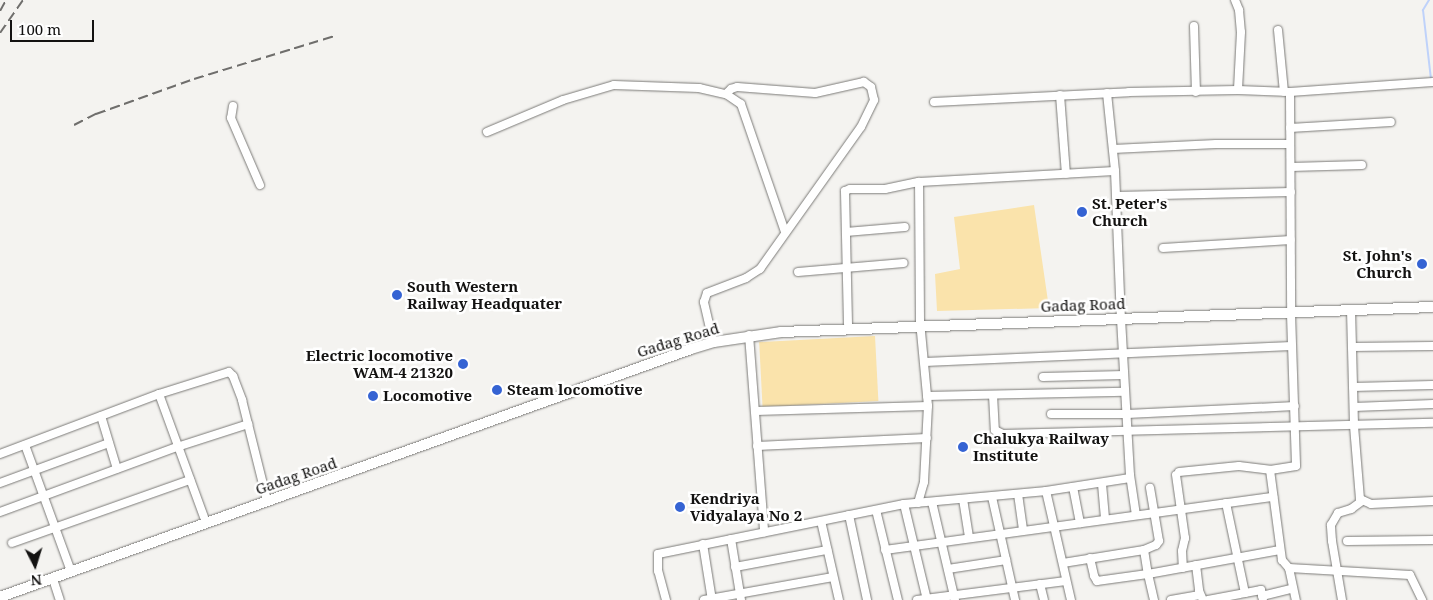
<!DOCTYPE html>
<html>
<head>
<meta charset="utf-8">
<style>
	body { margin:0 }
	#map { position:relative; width:1433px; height:600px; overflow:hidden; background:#f4f3f0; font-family:"Noto Serif",serif }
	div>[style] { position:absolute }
	.green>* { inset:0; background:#fae3ab; transform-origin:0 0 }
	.stream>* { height:2px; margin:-1px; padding:0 1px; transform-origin:1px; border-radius:1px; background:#bfd2fa }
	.roads { filter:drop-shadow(0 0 1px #7b7a77) drop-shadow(0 0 1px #7b7a77) }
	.minor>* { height:8px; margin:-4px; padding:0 4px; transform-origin:4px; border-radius:4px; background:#fff }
	.highway>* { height:10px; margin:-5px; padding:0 5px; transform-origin:5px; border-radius:5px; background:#fff }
	.rail>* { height:2px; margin-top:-1px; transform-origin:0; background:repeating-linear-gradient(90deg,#6f6e6c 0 10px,transparent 0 15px) }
	.dots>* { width:14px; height:14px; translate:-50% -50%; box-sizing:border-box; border:2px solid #fff; border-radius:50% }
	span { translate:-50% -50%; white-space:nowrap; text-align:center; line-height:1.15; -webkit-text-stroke:5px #fff; paint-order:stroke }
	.poi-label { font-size:15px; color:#131211; font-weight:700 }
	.left { translate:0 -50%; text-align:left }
	.right { translate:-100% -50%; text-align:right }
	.street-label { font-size:15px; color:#131211 }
	.north { position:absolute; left:10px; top:540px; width:50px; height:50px; -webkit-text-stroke:4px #fff; paint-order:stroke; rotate:175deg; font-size:14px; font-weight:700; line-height:20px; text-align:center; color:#131211 }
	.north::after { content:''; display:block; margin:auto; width:18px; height:22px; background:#131211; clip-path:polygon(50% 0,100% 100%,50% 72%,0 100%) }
	.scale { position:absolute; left:10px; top:20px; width:84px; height:22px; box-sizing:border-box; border:2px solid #131211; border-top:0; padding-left:6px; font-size:15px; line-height:18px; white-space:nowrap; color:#131211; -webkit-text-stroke:4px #fff; paint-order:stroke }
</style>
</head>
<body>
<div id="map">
	<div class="green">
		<div style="clip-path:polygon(1034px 205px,1049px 308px,937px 311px,935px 274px,960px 269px,954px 217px)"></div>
		<div style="left:875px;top:336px;width:65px;height:116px;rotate:87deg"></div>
	</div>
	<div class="stream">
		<div style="left:1429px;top:0;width:12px;rotate:121deg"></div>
		<div style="left:1423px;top:10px;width:69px;rotate:83.4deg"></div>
	</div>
	<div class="roads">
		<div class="minor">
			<div style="left:1235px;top:0;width:11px;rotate:68deg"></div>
			<div style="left:1239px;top:10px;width:22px;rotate:85deg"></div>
			<div style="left:1241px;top:32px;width:58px;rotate:93deg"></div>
			<div style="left:1194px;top:26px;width:66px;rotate:88.3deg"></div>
			<div style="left:1278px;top:30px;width:62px;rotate:84.5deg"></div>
			<div style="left:1290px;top:92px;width:222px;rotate:89.7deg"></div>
			<div style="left:1291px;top:314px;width:152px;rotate:88.1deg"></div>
			<div style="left:1296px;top:466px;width:26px;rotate:171deg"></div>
			<div style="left:1270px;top:470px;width:91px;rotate:82.4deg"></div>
			<div style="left:1282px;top:560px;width:11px;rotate:49deg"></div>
			<div style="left:1289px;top:568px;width:121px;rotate:3.3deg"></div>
			<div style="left:1410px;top:575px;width:28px;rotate:64deg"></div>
			<div style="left:1107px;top:93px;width:78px;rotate:84.1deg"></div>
			<div style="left:1115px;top:171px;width:148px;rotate:87.7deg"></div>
			<div style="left:1121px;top:319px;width:156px;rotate:86.7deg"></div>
			<div style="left:1130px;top:475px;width:40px;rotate:81.5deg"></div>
			<div style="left:1060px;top:95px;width:79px;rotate:85.7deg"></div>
			<div style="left:934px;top:102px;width:195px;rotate:-2.9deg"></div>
			<div style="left:1129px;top:92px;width:109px;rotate:-1.1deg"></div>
			<div style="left:1238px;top:90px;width:52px;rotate:2.2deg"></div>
			<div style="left:1290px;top:92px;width:143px;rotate:-4deg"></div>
			<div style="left:233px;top:106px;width:12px;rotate:99deg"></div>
			<div style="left:231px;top:118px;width:73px;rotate:66.6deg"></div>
			<div style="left:1290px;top:128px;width:101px;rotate:-3.4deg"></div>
			<div style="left:487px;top:132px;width:82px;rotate:-22.8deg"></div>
			<div style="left:563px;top:100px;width:53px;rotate:-16.4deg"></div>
			<div style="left:614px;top:85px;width:85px;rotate:2deg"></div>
			<div style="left:699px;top:88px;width:28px;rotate:13deg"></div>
			<div style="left:726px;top:94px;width:18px;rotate:34deg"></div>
			<div style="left:741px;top:104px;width:135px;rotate:71deg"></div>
			<div style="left:1113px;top:149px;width:103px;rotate:-2.8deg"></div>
			<div style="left:1216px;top:144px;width:74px"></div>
			<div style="left:1291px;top:167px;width:71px;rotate:-1.6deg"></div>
			<div style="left:1116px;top:196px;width:175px;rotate:-1.3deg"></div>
			<div style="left:846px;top:232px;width:59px;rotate:-4.8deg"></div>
			<div style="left:1163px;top:248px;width:128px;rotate:-3.6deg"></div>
			<div style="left:798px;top:272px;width:106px;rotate:-4.9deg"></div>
			<div style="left:1351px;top:310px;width:116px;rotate:88.5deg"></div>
			<div style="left:1354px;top:426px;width:73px;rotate:85.3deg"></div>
			<div style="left:1360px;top:499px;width:12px;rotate:24deg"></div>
			<div style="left:1371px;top:504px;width:62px;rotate:-2.8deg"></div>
			<div style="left:848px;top:324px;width:133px;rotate:-91.3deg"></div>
			<div style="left:845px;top:191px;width:5px;rotate:-22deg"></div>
			<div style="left:850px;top:189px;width:35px"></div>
			<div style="left:885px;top:189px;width:35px;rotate:-12deg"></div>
			<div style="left:749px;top:335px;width:198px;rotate:85.6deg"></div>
			<div style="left:712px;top:337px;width:36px;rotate:-103deg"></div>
			<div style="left:704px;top:302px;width:9px;rotate:-72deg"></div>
			<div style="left:707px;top:293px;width:42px;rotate:-21deg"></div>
			<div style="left:746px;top:278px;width:17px;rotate:-33deg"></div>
			<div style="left:760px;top:269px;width:174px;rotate:-54.6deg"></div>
			<div style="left:861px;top:127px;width:30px;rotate:-64deg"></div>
			<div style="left:874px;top:100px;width:13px;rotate:-103deg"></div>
			<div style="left:871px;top:87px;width:9px;rotate:-144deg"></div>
			<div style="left:864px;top:82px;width:50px;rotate:167.3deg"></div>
			<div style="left:815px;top:93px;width:78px;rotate:-175.6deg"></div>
			<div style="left:737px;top:87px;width:6px;rotate:162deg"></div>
			<div style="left:731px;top:89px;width:7px;rotate:135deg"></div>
			<div style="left:1352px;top:347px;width:81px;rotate:-0.7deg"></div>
			<div style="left:925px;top:362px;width:367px;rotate:-2.5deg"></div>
			<div style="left:1043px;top:377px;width:81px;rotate:-1.4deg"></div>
			<div style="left:1353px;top:387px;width:80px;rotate:-1.4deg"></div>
			<div style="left:159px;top:394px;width:131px;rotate:69.9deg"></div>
			<div style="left:993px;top:395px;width:35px;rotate:87deg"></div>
			<div style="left:995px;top:430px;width:9px;rotate:27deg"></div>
			<div style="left:1003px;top:434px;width:430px;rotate:-1.5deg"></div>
			<div style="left:927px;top:396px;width:198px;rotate:-1.2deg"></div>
			<div style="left:1354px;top:407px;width:79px;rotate:-2.2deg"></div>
			<div style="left:756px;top:411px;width:172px;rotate:-1.7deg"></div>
			<div style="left:1051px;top:414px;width:76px"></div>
			<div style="left:1127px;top:414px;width:168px;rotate:-2.7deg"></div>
			<div style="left:101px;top:416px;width:55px;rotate:73.2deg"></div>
			<div style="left:25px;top:445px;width:129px;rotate:70deg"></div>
			<div style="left:757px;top:446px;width:170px;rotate:-2.7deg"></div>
			<div style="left:0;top:454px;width:170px;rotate:-20.7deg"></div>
			<div style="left:159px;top:394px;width:73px;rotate:-17.4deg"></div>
			<div style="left:229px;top:372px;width:6px;rotate:45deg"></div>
			<div style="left:233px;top:376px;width:26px;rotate:69deg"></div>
			<div style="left:242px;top:400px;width:99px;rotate:76deg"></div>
			<div style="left:1179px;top:472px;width:60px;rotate:-5.7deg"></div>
			<div style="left:1239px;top:466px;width:31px;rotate:7deg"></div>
			<div style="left:1176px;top:475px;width:64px;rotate:81.9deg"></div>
			<div style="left:1185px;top:538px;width:13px;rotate:103deg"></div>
			<div style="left:1182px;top:551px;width:17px;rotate:87deg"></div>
			<div style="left:0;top:483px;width:116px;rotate:-20.2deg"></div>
			<div style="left:1102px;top:484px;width:35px;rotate:85deg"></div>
			<div style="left:1073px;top:487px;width:37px;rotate:79deg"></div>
			<div style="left:1046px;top:491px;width:112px;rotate:77.1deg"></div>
			<div style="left:1018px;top:494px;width:37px;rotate:82deg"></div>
			<div style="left:992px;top:497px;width:106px;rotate:77.4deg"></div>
			<div style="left:963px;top:499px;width:38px;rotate:81deg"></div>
			<div style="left:932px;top:502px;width:101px;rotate:76.8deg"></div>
			<div style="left:918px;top:503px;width:22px;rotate:-74deg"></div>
			<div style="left:924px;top:482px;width:76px;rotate:-87deg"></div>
			<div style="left:928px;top:406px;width:85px;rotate:-95.4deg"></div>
			<div style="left:920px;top:321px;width:139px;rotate:-90.4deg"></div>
			<div style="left:919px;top:182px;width:196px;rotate:-3.2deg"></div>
			<div style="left:1226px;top:503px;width:92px;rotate:78.1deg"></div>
			<div style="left:904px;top:504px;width:99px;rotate:76.5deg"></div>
			<div style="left:876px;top:510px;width:93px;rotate:76.3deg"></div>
			<div style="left:0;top:512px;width:189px;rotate:-20.2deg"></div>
			<div style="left:177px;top:447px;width:75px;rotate:-17.9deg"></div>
			<div style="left:849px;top:515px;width:87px;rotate:78deg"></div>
			<div style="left:821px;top:521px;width:81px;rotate:77.2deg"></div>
			<div style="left:731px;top:539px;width:62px;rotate:80.7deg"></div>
			<div style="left:1347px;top:541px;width:86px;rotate:-0.7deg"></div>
			<div style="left:12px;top:543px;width:189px;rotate:-19.5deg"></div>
			<div style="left:703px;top:544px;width:57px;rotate:80.9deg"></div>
			<div style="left:885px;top:550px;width:392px;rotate:-7.8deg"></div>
			<div style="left:1144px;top:550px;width:13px;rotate:-23deg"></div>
			<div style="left:1156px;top:545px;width:5px;rotate:-53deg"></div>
			<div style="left:1159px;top:541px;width:54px;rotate:-99.6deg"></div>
			<div style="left:1090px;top:558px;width:18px;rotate:77deg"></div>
			<div style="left:1094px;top:576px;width:6px;rotate:59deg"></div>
			<div style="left:1097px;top:581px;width:51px;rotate:-7.8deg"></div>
			<div style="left:1148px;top:574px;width:27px;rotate:77deg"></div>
			<div style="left:1063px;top:563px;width:82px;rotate:-9.1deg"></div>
			<div style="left:1144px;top:550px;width:24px;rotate:81deg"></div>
			<div style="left:1148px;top:574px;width:134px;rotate:-10.3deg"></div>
			<div style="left:1196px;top:565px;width:26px;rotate:83deg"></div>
			<div style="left:1199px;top:591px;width:10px;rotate:66deg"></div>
			<div style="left:735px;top:567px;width:94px;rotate:-10.5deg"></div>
			<div style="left:1289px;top:568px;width:33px;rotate:78deg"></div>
			<div style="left:948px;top:569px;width:59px;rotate:-8.8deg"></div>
			<div style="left:53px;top:579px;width:22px;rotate:72deg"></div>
			<div style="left:1040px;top:584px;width:16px;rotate:76deg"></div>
			<div style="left:1262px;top:596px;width:32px;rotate:-14deg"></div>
			<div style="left:666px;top:600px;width:30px;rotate:-105deg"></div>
			<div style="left:658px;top:571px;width:17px;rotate:-90deg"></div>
			<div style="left:658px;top:554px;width:251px;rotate:-11.5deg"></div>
			<div style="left:904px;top:504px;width:143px;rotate:-5.2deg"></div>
			<div style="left:1046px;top:491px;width:85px;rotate:-8.8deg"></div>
			<div style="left:704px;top:600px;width:131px;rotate:-10.1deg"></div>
			<div style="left:917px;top:600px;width:150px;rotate:-7.3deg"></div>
			<div style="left:1171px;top:600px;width:29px;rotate:-10deg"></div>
			<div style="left:1208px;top:600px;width:54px;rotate:-10.7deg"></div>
			<div style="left:1261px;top:590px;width:10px;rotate:79deg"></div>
			<div style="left:1342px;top:600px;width:60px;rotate:-99.6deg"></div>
			<div style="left:1332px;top:541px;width:16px;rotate:-94deg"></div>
			<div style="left:1331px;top:525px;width:14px;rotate:-60deg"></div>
			<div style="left:1338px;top:513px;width:14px;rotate:-17deg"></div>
			<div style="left:1351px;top:509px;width:14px;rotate:-36deg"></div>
		</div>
		<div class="highway">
			<div style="left:0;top:597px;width:734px;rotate:-19.74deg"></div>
			<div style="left:691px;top:349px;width:24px;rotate:-17deg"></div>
			<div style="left:714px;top:342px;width:68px;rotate:-8.5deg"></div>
			<div style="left:781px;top:332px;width:652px;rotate:-2.2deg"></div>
		</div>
	</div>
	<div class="rail">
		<div style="left:0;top:11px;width:13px;rotate:-61deg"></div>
		<div style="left:0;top:33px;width:40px;rotate:-55.1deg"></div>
		<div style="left:74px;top:125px;width:25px;rotate:-27deg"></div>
		<div style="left:96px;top:114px;width:104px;rotate:-19.7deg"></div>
		<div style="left:194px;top:79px;width:147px;rotate:-17deg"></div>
	</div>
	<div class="dots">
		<div style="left:1082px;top:212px;background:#3563d3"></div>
		<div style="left:1422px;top:264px;background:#3563d3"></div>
		<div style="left:397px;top:295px;background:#3563d3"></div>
		<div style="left:463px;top:364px;background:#3563d3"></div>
		<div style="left:497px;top:390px;background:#3563d3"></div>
		<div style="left:373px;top:396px;background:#3563d3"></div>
		<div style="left:963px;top:447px;background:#3563d3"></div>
		<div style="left:680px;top:507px;background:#3563d3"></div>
	</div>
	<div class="poi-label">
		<span class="left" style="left:1092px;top:212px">St. Peter's<br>Church</span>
		<span class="right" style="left:1412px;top:264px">St. John's<br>Church</span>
		<span class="left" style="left:407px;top:295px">South Western<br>Railway Headquater</span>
		<span class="right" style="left:453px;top:364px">Electric locomotive<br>WAM-4 21320</span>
		<span class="left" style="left:507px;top:390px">Steam locomotive</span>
		<span class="left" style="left:383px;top:396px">Locomotive</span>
		<span class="left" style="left:973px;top:447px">Chalukya Railway<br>Institute</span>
		<span class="left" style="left:690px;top:507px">Kendriya<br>Vidyalaya No 2</span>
	</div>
	<div class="street-label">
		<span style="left:1083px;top:305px;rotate:-2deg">Gadag Road</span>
		<span style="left:678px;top:340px;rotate:-17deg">Gadag Road</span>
		<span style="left:296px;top:476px;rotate:-19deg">Gadag Road</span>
	</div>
	<div class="north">N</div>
	<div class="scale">100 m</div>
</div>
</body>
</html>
